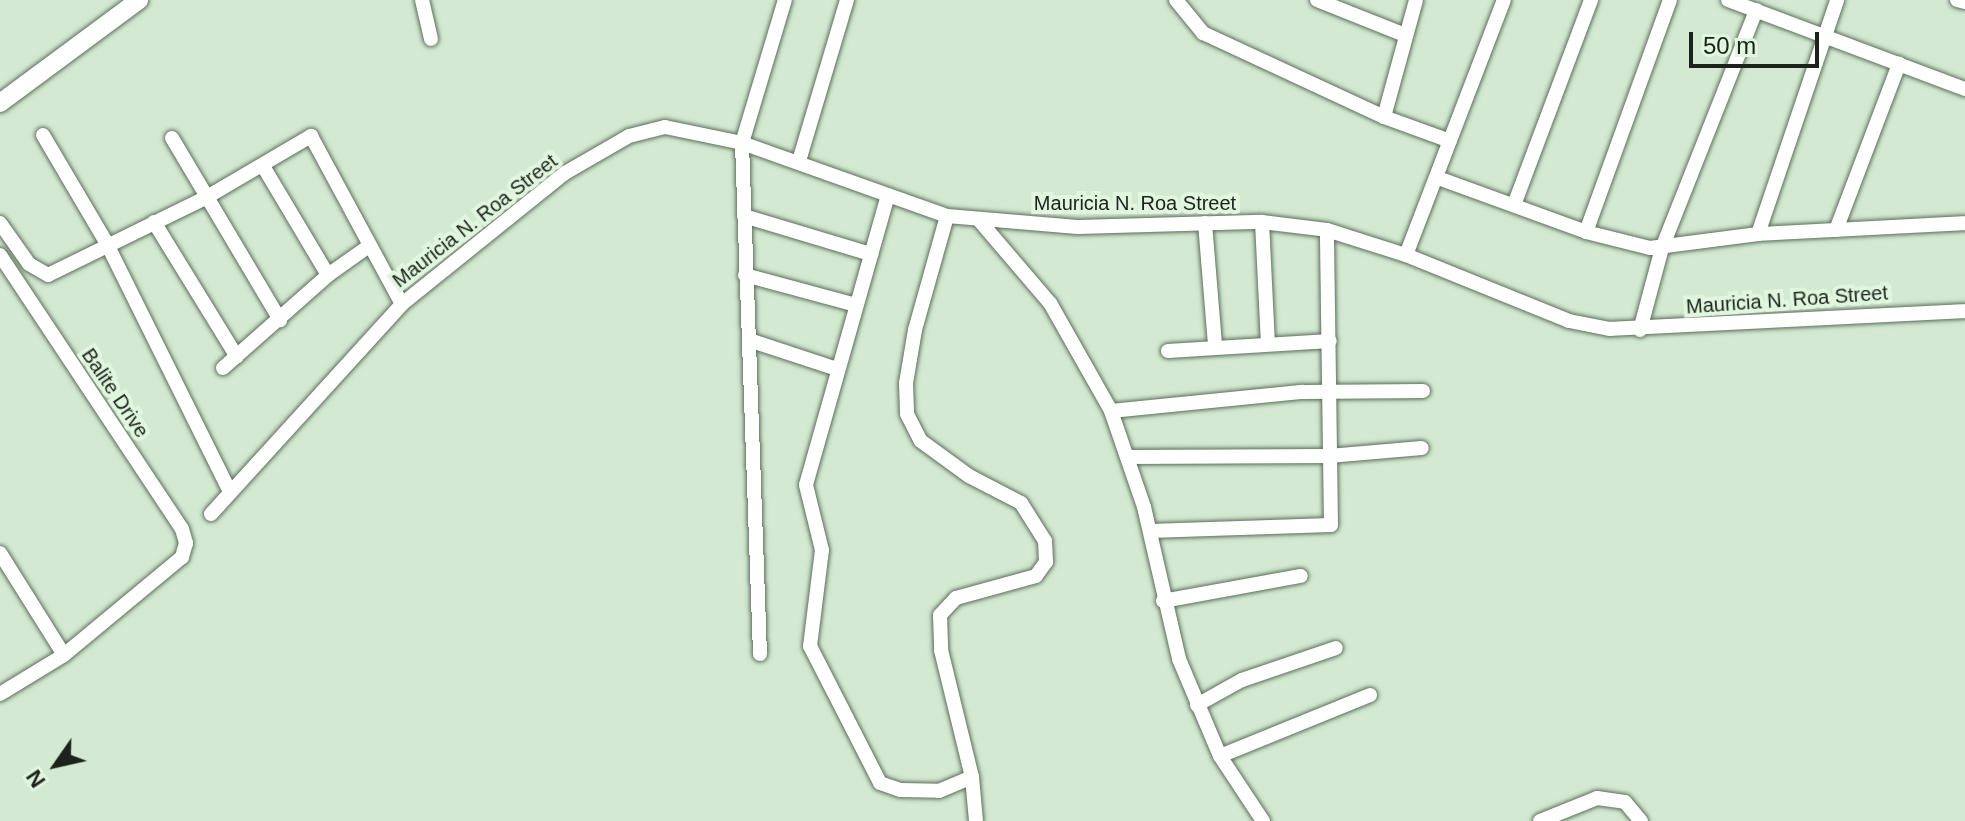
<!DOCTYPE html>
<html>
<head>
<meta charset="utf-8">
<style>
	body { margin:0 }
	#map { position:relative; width:1965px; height:821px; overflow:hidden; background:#d3e9d1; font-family:Arial,sans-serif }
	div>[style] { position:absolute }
	.roads { filter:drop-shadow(0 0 2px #5c6f5a) drop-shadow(0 0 2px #5c6f5a) }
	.minor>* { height:14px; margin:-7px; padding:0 7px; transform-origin:7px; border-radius:7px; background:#fff }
	.tertiary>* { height:18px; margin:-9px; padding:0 9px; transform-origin:9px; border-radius:9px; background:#fff }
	span { translate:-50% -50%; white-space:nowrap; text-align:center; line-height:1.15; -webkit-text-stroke:8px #e0f6de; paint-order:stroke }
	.street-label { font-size:20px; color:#1b231a }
	.north { position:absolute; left:16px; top:725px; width:80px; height:80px; -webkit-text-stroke:6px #e0f6de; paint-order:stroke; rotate:236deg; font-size:22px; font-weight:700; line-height:32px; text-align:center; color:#1b231a }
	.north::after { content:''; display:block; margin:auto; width:28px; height:36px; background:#1b231a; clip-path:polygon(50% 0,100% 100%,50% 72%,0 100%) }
	.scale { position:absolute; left:1689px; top:32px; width:130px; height:36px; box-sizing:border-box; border:4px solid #1b231a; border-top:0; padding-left:10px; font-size:24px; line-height:28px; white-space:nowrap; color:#1b231a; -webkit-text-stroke:6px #e0f6de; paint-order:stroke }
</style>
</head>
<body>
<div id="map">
	<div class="roads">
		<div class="minor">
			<div style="left:422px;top:0;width:40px;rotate:77deg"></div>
			<div style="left:1176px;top:0;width:43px;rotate:50.7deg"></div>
			<div style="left:1203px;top:33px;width:200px;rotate:24.9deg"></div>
			<div style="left:1384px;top:117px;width:70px;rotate:20deg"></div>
			<div style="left:1317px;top:0;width:95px;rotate:21.7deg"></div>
			<div style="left:1728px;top:0;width:253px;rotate:20.6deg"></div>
			<div style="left:1957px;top:0;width:8px;rotate:14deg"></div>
			<div style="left:1384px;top:117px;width:121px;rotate:-74.7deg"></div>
			<div style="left:43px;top:135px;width:124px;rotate:59.5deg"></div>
			<div style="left:106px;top:242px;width:279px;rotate:63.6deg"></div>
			<div style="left:172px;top:138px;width:212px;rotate:59.3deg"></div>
			<div style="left:799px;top:161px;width:168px;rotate:-73.4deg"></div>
			<div style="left:263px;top:166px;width:127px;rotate:59.2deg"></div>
			<div style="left:1438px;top:178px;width:158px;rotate:20deg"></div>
			<div style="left:1586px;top:232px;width:66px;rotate:14deg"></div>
			<div style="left:1650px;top:248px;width:109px;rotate:-7.4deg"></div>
			<div style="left:1758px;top:234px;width:207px;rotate:-3deg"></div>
			<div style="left:888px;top:195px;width:301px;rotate:105.8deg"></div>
			<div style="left:806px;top:485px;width:67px;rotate:76.2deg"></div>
			<div style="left:822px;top:550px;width:97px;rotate:97.1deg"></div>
			<div style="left:810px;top:646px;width:154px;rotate:62.9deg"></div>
			<div style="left:880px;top:783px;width:21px;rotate:19deg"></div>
			<div style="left:900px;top:790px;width:39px;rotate:1deg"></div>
			<div style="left:939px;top:791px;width:36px;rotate:-23deg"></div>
			<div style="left:1514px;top:205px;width:219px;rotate:-69.4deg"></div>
			<div style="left:744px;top:216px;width:133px;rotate:16.7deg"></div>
			<div style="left:947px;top:216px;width:118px;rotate:105.7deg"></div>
			<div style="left:915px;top:330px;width:54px;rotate:99.6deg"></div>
			<div style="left:906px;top:383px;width:31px;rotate:88deg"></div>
			<div style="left:907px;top:414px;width:30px;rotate:63deg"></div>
			<div style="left:921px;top:441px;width:59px;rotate:36.1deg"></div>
			<div style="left:969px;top:476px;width:59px;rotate:27.4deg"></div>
			<div style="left:1021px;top:503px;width:45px;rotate:57.7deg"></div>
			<div style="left:1045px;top:541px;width:21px;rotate:87deg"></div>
			<div style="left:1046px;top:562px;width:17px;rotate:126deg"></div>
			<div style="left:1036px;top:576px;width:83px;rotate:164.6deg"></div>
			<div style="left:956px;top:598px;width:23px;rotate:133deg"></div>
			<div style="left:940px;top:615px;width:35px;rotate:88deg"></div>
			<div style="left:941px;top:650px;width:131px;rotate:76.3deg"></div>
			<div style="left:972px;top:777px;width:44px;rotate:84.8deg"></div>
			<div style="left:979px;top:220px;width:109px;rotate:49.5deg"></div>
			<div style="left:1050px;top:303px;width:124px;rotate:60.5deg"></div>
			<div style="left:1111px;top:411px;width:102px;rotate:71deg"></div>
			<div style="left:1144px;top:507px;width:156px;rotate:77deg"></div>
			<div style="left:1179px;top:659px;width:105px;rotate:67.1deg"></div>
			<div style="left:1220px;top:756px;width:78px;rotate:56.5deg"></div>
			<div style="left:154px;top:222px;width:158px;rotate:58.4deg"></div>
			<div style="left:1262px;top:222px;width:121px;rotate:87.2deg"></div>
			<div style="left:0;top:223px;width:50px;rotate:54.7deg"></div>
			<div style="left:29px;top:264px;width:22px;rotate:30deg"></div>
			<div style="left:48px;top:275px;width:177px;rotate:-26.1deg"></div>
			<div style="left:207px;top:197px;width:121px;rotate:-30.4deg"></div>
			<div style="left:311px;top:136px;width:191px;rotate:61.6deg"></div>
			<div style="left:1205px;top:223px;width:122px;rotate:85.3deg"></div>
			<div style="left:1836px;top:230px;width:178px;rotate:-69.2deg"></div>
			<div style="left:1586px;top:232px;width:247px;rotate:-70.1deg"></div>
			<div style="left:1758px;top:234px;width:247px;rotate:-71.3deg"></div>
			<div style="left:0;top:255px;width:329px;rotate:56.4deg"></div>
			<div style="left:182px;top:529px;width:15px;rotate:74deg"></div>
			<div style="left:186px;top:543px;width:15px;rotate:106deg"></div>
			<div style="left:182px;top:557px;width:153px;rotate:140.3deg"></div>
			<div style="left:64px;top:655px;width:75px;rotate:148.6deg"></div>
			<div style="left:1406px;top:255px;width:273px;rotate:-69deg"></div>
			<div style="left:745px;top:275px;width:115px;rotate:15.1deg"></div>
			<div style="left:1640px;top:330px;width:85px;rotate:-75deg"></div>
			<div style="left:1662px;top:248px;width:256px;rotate:-68.4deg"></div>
			<div style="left:752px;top:341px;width:89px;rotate:18.2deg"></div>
			<div style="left:1168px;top:351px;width:162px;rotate:-3.5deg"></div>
			<div style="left:223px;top:368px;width:140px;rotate:-41.5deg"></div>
			<div style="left:328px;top:275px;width:50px;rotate:-35.3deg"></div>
			<div style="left:1111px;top:411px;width:193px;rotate:-5.7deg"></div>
			<div style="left:1303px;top:392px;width:120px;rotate:-0.5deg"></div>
			<div style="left:1128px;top:457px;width:201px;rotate:-0.3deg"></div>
			<div style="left:1329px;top:456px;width:93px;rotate:-4.9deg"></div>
			<div style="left:211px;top:514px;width:284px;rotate:-47.7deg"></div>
			<div style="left:402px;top:304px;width:209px;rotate:-38.8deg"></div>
			<div style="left:565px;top:173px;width:74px;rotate:-30deg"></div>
			<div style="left:629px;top:136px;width:37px;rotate:-14deg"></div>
			<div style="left:665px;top:127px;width:79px;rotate:11.7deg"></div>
			<div style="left:742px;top:143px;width:218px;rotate:19.6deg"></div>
			<div style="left:947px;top:216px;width:131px;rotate:4.8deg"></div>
			<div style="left:1078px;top:227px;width:184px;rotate:-1.6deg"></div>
			<div style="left:1262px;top:222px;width:65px;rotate:7deg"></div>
			<div style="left:1327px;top:230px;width:83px;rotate:17.6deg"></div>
			<div style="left:1406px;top:255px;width:176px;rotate:22deg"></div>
			<div style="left:1569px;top:321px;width:42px;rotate:11deg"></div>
			<div style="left:1610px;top:329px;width:355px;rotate:-2.9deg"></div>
			<div style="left:1150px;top:531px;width:181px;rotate:-1.9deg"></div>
			<div style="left:1331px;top:525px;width:295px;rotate:-90.8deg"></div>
			<div style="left:0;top:553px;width:120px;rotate:57.9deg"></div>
			<div style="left:1163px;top:601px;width:140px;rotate:-10.3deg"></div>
			<div style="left:760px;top:654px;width:511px;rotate:-92.02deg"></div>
			<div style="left:742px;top:143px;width:149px;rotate:-73.3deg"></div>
			<div style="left:1197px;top:705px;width:51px;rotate:-29.1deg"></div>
			<div style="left:1242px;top:680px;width:99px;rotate:-18.8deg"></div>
			<div style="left:1220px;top:756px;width:162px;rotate:-22.1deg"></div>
			<div style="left:1540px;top:821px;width:61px;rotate:-22deg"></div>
			<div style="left:1597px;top:798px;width:28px;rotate:8deg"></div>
			<div style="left:1625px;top:802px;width:25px;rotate:50deg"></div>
		</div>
		<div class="tertiary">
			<div style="left:0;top:103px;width:173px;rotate:-36.5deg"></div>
		</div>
	</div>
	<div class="street-label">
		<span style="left:1135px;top:203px">Mauricia N. Roa Street</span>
		<span style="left:475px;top:221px;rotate:-38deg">Mauricia N. Roa Street</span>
		<span style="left:1787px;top:300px;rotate:-4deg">Mauricia N. Roa Street</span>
		<span style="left:115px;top:393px;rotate:56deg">Balite Drive</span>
	</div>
	<div class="north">N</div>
	<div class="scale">50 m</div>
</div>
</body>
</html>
